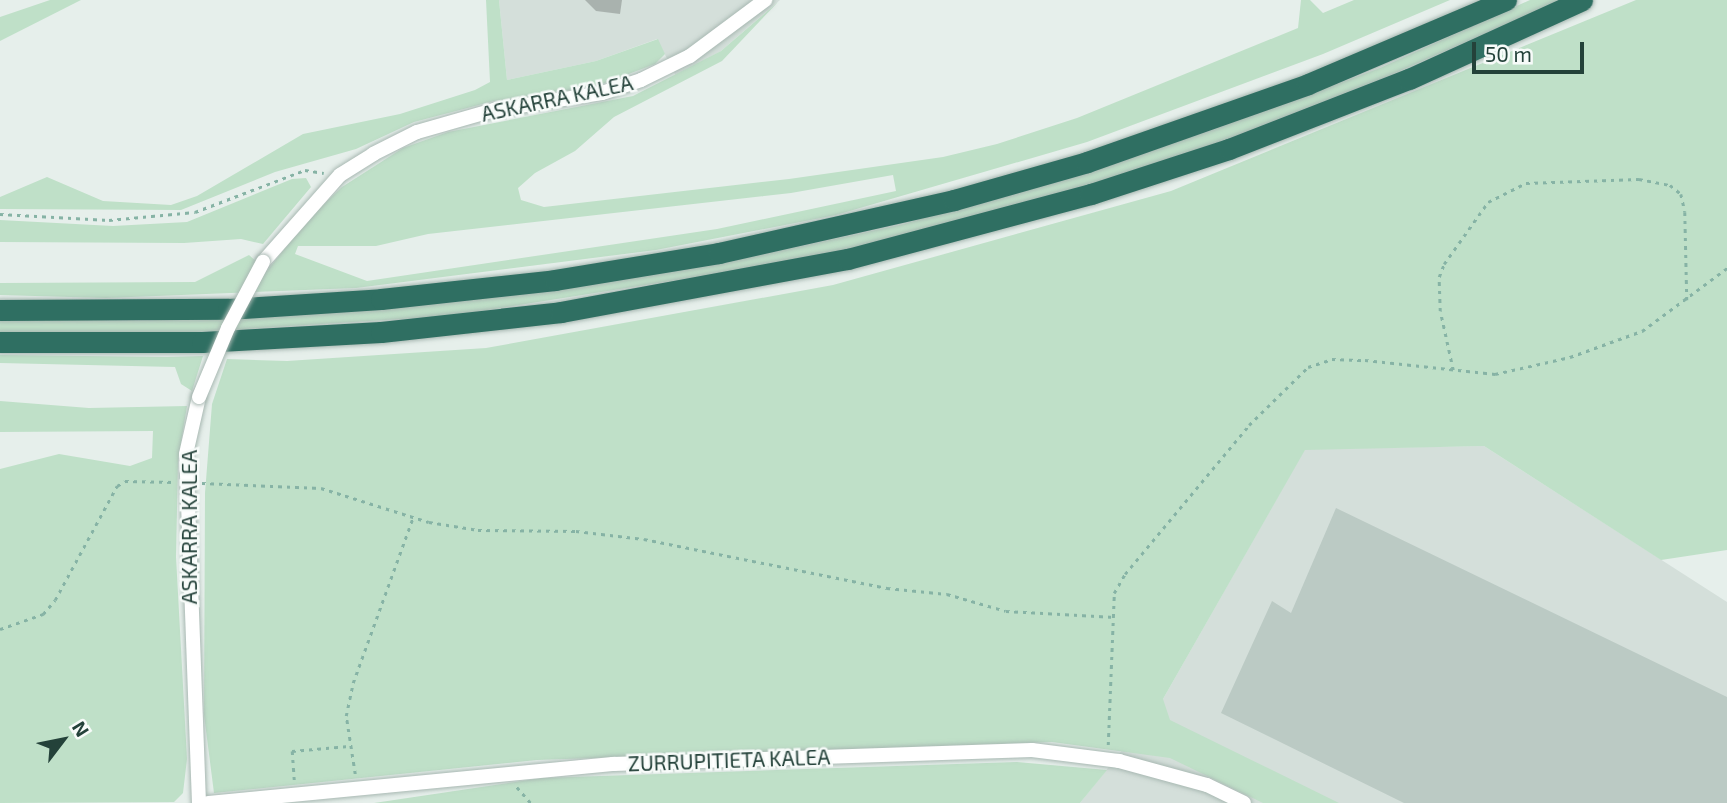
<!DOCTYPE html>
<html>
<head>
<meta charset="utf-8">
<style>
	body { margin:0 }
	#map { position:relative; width:1727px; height:803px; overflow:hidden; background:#e6efeb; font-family:"Exo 2",sans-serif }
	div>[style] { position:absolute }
	.built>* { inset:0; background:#d4dfda }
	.green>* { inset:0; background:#bfe0c8 }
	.shadow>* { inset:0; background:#0003 }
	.building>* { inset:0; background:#bbcac4 }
	.path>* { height:2.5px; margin-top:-1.25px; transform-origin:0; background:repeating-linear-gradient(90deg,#86b3a5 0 3.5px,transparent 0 8.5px) }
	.roads { filter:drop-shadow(0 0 2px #a8b8b2) drop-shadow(0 0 2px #a8b8b2) }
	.street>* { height:14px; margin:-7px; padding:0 7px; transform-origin:7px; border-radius:7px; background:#fff }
	.highway>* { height:21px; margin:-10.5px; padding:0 10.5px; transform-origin:10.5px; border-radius:10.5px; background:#2f6f62 }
	.bridges { filter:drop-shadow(0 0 2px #a8b8b2) drop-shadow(0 0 2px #a8b8b2) }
	.street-bridge>* { height:14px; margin:-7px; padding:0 7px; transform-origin:7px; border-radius:7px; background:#fff }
	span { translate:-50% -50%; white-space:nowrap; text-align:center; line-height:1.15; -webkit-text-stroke:5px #f7fbf9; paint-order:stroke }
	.street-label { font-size:21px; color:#24423a }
	.north { position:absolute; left:28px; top:705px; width:70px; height:70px; -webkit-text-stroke:5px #f7fbf9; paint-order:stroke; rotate:58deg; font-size:19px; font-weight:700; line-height:28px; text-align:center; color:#24423a }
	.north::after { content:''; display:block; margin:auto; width:24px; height:32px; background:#24423a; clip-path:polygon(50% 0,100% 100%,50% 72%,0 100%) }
	.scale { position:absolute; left:1472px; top:42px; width:112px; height:32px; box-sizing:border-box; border:4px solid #24423a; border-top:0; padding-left:9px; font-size:21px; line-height:24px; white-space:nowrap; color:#24423a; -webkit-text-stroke:5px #f7fbf9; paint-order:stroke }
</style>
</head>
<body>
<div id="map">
	<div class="built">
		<div style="clip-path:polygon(499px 0,780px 0,721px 51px,676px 76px,657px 39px,596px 61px,507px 80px)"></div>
		<div style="clip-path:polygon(1484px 446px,1727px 602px,1727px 803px,1080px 803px,1163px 699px,1305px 449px)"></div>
	</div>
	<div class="green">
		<div style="clip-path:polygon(50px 0,81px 0,0 41px,0 17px)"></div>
		<div style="clip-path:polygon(486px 0,499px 0,507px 80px,596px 61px,658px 39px,665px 54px,655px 64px,597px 86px,494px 101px,414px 122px,356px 149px,275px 172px,181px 210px,0 209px,0 197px,47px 177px,103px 201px,171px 205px,197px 196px,303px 134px,400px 114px,475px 90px,490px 82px)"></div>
		<div style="clip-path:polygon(evenodd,1301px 0,1310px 0,1323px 13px,1354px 0,1450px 0,1323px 54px,1087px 142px,836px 215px,656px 250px,356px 288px,106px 298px,0 295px,0 283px,195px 282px,249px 255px,267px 271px,308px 219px,342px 187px,403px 148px,448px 132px,633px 96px,721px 51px,778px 2px,722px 61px,614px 117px,575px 151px,535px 173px,518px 188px,521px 200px,544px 207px,789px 179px,943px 157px,997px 144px,1077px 118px,1298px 28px,1301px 0,893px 175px,896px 191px,717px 229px,367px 281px,295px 254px,298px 246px,376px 246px,428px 234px,791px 193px,893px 175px)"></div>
		<div style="clip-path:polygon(1530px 0,1561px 0,1386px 77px,1217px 143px,1071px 191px,911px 235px,779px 264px,449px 316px,148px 335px,0 333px,0 319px,140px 321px,445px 303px,603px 282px,774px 252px,904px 224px,1210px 131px,1380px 68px)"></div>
		<div style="clip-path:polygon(1636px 0,1727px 0,1727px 550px,1661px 560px,1484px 446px,1305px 450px,1163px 699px,1170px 720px,1339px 803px,1263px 803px,1170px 758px,1052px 742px,537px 760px,214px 793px,204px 715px,205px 493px,212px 404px,227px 359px,287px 361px,486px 348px,833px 285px,1171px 191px)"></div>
		<div style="clip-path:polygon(306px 178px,311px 187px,263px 244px,241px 239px,184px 243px,0 242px,0 220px,113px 226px,187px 222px,292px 179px)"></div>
		<div style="clip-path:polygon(0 355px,167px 357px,203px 356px,192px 391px,181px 384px,175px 367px,0 363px)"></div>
		<div style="clip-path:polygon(0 401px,89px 408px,187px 406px,178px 461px,176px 557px,187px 759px,183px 793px,174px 802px,0 803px,0 469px,59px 454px,130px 466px,152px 458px,153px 431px,0 432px)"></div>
		<div style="clip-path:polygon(1017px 762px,1107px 770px,1080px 803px,374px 803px,542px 778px)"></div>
	</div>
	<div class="shadow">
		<div style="clip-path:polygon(585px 0,622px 0,620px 14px,596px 11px)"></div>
	</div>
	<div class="building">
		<div style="clip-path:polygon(1336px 508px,1727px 697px,1727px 803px,1404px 803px,1221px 713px,1272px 601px,1291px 613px)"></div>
	</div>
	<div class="path">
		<div style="left:0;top:214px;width:109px;rotate:3.2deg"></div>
		<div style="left:109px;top:220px;width:86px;rotate:-5.3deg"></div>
		<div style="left:195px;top:212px;width:118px;rotate:-20.9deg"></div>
		<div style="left:305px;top:170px;width:19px;rotate:9deg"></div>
		<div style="left:1453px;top:370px;width:60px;rotate:-102.4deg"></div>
		<div style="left:1440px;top:311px;width:34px;rotate:-92deg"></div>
		<div style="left:1439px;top:277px;width:14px;rotate:-69deg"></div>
		<div style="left:1444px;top:264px;width:76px;rotate:-54.6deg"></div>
		<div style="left:1488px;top:202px;width:42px;rotate:-26.6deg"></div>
		<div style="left:1526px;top:183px;width:113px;rotate:-2deg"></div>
		<div style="left:1639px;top:179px;width:32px;rotate:11deg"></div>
		<div style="left:1670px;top:185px;width:14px;rotate:39deg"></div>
		<div style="left:1681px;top:194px;width:18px;rotate:77deg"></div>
		<div style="left:1685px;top:212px;width:88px;rotate:88.7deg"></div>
		<div style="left:202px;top:483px;width:119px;rotate:2.4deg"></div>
		<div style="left:321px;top:488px;width:113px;rotate:17.5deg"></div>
		<div style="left:429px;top:522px;width:50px;rotate:9.3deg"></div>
		<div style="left:478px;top:530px;width:98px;rotate:0.6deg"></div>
		<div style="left:576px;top:531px;width:68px;rotate:6.7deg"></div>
		<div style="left:644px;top:539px;width:248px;rotate:11.4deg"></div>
		<div style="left:887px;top:588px;width:60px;rotate:5.7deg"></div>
		<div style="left:947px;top:594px;width:61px;rotate:16.1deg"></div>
		<div style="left:1006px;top:611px;width:109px;rotate:3.2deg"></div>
		<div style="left:0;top:629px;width:46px;rotate:-19.2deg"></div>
		<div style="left:43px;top:614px;width:18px;rotate:-49deg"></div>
		<div style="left:55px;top:600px;width:130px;rotate:-61.5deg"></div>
		<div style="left:117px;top:486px;width:9px;rotate:-32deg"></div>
		<div style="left:125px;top:481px;width:49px;rotate:1.2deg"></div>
		<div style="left:1108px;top:745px;width:152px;rotate:-87.7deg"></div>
		<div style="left:1114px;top:593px;width:22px;rotate:-60deg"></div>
		<div style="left:1125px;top:574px;width:194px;rotate:-50.2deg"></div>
		<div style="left:1249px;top:425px;width:83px;rotate:-44.5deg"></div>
		<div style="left:1308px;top:367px;width:25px;rotate:-18deg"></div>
		<div style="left:1332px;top:359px;width:33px;rotate:2deg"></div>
		<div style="left:1365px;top:360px;width:131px;rotate:6.1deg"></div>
		<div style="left:1495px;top:374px;width:77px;rotate:-12.8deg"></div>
		<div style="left:1570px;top:357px;width:77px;rotate:-19.9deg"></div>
		<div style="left:1642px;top:331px;width:106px;rotate:-36.5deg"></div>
		<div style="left:355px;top:774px;width:59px;rotate:-98.8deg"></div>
		<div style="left:346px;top:716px;width:34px;rotate:-78deg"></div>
		<div style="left:353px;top:683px;width:177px;rotate:-70.1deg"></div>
		<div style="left:294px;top:780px;width:29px;rotate:-94deg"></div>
		<div style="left:292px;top:751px;width:57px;rotate:-5deg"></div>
		<div style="left:517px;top:787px;width:21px;rotate:49deg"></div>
	</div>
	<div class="roads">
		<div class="street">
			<div style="left:263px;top:262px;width:116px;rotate:-48.5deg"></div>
			<div style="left:340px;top:175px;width:39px;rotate:-32deg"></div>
			<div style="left:373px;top:154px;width:49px;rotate:-26.6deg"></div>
			<div style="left:417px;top:132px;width:80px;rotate:-15.9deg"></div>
			<div style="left:494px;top:110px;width:109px;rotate:-8.9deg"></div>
			<div style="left:602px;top:93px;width:41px;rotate:-18.4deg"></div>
			<div style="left:641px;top:80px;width:55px;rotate:-26.1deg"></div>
			<div style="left:690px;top:56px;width:94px;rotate:-36.7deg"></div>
			<div style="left:199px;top:803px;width:349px;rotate:-92.1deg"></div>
			<div style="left:186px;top:454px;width:58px;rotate:-77.2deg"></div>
			<div style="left:208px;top:803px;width:407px;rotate:-5.5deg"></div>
			<div style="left:613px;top:764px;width:419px;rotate:-1.9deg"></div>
			<div style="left:1032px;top:750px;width:88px;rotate:7.2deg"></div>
			<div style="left:1119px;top:761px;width:91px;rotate:15.3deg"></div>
			<div style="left:1207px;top:785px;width:41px;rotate:25.9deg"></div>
		</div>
		<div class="highway">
			<div style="left:0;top:310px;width:228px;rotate:-0.3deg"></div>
			<div style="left:228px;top:309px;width:153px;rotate:-3.7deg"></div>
			<div style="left:381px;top:299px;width:175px;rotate:-6.2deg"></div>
			<div style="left:555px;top:280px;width:166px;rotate:-9.3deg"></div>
			<div style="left:719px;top:253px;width:241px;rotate:-12.7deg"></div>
			<div style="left:954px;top:200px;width:138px;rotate:-15.9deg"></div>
			<div style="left:1087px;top:162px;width:234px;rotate:-19.4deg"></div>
			<div style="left:1308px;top:84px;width:215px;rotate:-23deg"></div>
			<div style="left:0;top:342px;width:202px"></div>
			<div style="left:202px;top:342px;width:179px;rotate:-3.2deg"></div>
			<div style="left:381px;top:332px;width:181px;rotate:-6.3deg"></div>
			<div style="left:561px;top:312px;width:292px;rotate:-10.5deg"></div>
			<div style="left:848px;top:259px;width:252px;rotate:-15deg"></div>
			<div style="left:1091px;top:194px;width:145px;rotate:-18.1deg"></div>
			<div style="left:1229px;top:149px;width:193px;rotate:-21.3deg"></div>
			<div style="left:1409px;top:79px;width:190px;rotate:-24.5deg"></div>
		</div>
	</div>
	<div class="bridges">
		<div class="street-bridge">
			<div style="left:199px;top:397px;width:75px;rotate:-67.2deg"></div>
			<div style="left:228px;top:328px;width:75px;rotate:-62.1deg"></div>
		</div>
	</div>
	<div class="street-label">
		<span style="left:557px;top:98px;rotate:-12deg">ASKARRA KALEA</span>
		<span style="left:189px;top:527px;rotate:-90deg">ASKARRA KALEA</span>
		<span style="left:729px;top:760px;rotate:-2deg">ZURRUPITIETA KALEA</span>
	</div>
	<div class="north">N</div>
	<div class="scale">50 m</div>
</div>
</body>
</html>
